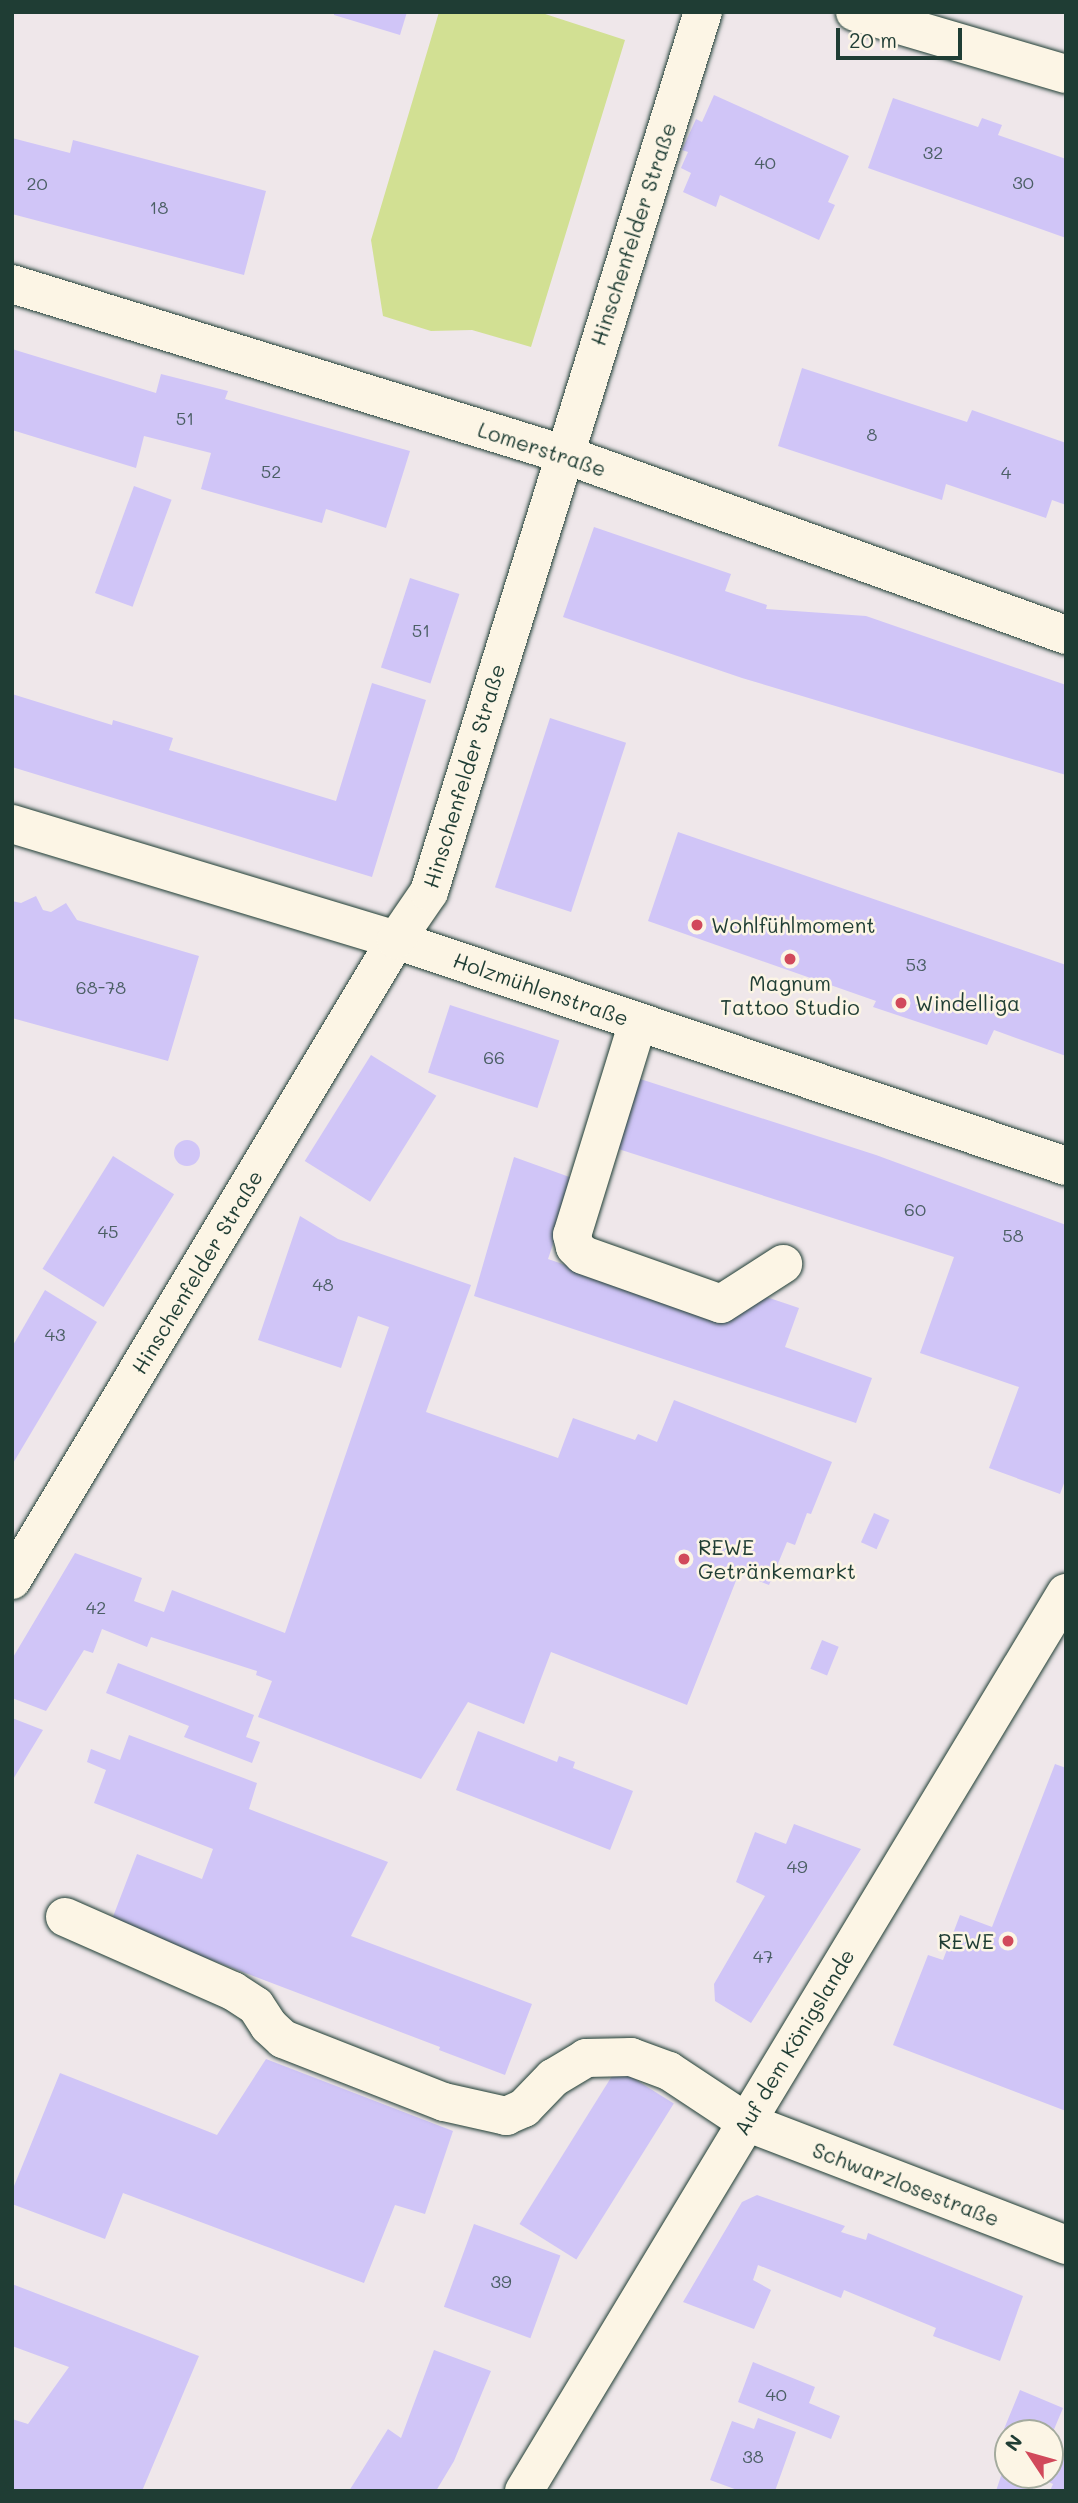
<!DOCTYPE html>
<html>
<head>
<meta charset="utf-8">
<style>
	body { margin:0 }
	#map { position:relative; width:1078px; height:2503px; overflow:hidden; background:#efe7ea; font-family:Mali,sans-serif }
	div>[style] { position:absolute }
	.green>* { inset:0; background:#d2e093 }
	.building>* { inset:0; background:#d0c5f7; transform-origin:0 0 }
	.round { border-radius:50% }
	.roads { filter:drop-shadow(0 0 2px #1f3d34) drop-shadow(0 0 2px #1f3d34) }
	.minor>* { height:38px; margin:-19px; padding:0 19px; transform-origin:19px; border-radius:19px; background:#fcf5e5 }
	.dots>* { width:19px; height:19px; translate:-50% -50%; box-sizing:border-box; border:4px solid #fcf5e5; border-radius:50% }
	span { translate:-50% -50%; white-space:nowrap; text-align:center; line-height:1.15; -webkit-text-stroke:5px #fcf5e5; paint-order:stroke }
	.number-label { font-size:18px; color:#4b5f65 }
	.number-label span { -webkit-text-stroke-width:0 }
	.street-label { font-size:21px; color:#1f3d34 }
	.poi-label { font-size:21px; color:#1f3d34 }
	.left { translate:0 -50%; text-align:left }
	.right { translate:-100% -50%; text-align:right }
	.frame { position:absolute; inset:0; border:14px solid #1f3d34; pointer-events:none }
	.north { position:absolute; left:994px; top:2419px; width:70px; height:70px; box-sizing:border-box; background:#fcf5e5; border:2px solid #a4ab9e; border-radius:50%; rotate:306deg; font-size:19px; font-weight:700; line-height:28px; text-align:center; color:#1f3d34 }
	.north::after { content:''; display:block; margin:auto; width:24px; height:32px; background:#d1495b; clip-path:polygon(50% 0,100% 100%,50% 72%,0 100%) }
	.scale { position:absolute; left:836px; top:28px; width:126px; height:32px; box-sizing:border-box; border:4px solid #1f3d34; border-top:0; padding-left:9px; font-size:21px; line-height:24px; white-space:nowrap; color:#1f3d34; -webkit-text-stroke:5px #fcf5e5; paint-order:stroke }
</style>
</head>
<body>
<div id="map">
	<div class="green">
		<div style="clip-path:polygon(439px 12px,539px 12px,625px 40px,531px 347px,472px 330px,431px 331px,383px 316px,371px 240px)"></div>
	</div>
	<div class="building">
		<div style="clip-path:polygon(334px 12px,407px 12px,400px 35px,334px 15px)"></div>
		<div style="clip-path:polygon(714px 95px,849px 156px,828px 202px,835px 205px,819px 240px,720px 195px,716px 207px,683px 192px,691px 173px,681px 168px,688px 152px,682px 150px,696px 119px,702px 122px)"></div>
		<div style="clip-path:polygon(893px 98px,978px 127px,982px 118px,1002px 125px,998px 135px,1066px 159px,1066px 238px,868px 168px)"></div>
		<div style="clip-path:polygon(12px 138px,70px 153px,73px 140px,266px 191px,244px 275px,12px 214px)"></div>
		<div style="clip-path:polygon(12px 349px,156px 393px,161px 374px,228px 391px,225px 399px,410px 451px,386px 528px,326px 509px,322px 523px,201px 489px,211px 453px,144px 436px,136px 468px,12px 430px)"></div>
		<div style="clip-path:polygon(802px 368px,967px 422px,972px 410px,1066px 443px,1066px 505px,1052px 500px,1046px 518px,946px 484px,942px 500px,778px 446px)"></div>
		<div style="left:134px;top:486px;width:40px;height:114px;rotate:20deg"></div>
		<div style="clip-path:polygon(594px 527px,731px 574px,725px 591px,767px 605px,766px 609px,866px 616px,1066px 685px,1066px 775px,742px 678px,563px 617px)"></div>
		<div style="left:410px;top:578px;width:52px;height:94px;rotate:18deg"></div>
		<div style="clip-path:polygon(372px 683px,426px 700px,372px 877px,12px 767px,12px 694px,112px 725px,113px 720px,173px 738px,169px 750px,336px 801px)"></div>
		<div style="left:550px;top:718px;width:80px;height:178px;rotate:18deg"></div>
		<div style="clip-path:polygon(678px 832px,1066px 965px,1066px 1056px,994px 1030px,987px 1045px,873px 1007px,876px 1001px,648px 921px)"></div>
		<div style="clip-path:polygon(36px 896px,43px 910px,51px 912px,66px 903px,77px 920px,199px 956px,168px 1061px,12px 1018px,12px 901px,21px 903px)"></div>
		<div style="left:450px;top:1005px;width:115px;height:71px;rotate:18deg"></div>
		<div style="left:371px;top:1055px;width:77px;height:125px;rotate:32deg"></div>
		<div style="clip-path:polygon(631px 1076px,876px 1155px,1066px 1225px,1066px 1478px,1060px 1494px,989px 1468px,1019px 1387px,920px 1353px,954px 1257px,609px 1146px)"></div>
		<div class="round" style="left:174px;top:1140px;width:26px;height:26px"></div>
		<div style="left:113px;top:1156px;width:72px;height:133px;rotate:32deg"></div>
		<div style="clip-path:polygon(514px 1157px,575px 1179px,548px 1259px,722px 1319px,749px 1291px,799px 1308px,785px 1347px,872px 1378px,856px 1423px,474px 1296px)"></div>
		<div style="clip-path:polygon(300px 1216px,338px 1239px,471px 1285px,426px 1412px,558px 1458px,573px 1418px,635px 1440px,638px 1434px,657px 1442px,674px 1400px,832px 1462px,811px 1514px,807px 1513px,795px 1545px,787px 1542px,769px 1585px,739px 1573px,687px 1705px,551px 1652px,524px 1724px,468px 1702px,421px 1779px,258px 1717px,272px 1681px,256px 1675px,257px 1671px,151px 1637px,147px 1647px,102px 1629px,93px 1653px,84px 1650px,46px 1711px,12px 1698px,12px 1659px,75px 1553px,142px 1578px,134px 1601px,164px 1612px,172px 1590px,285px 1633px,389px 1327px,358px 1316px,341px 1368px,258px 1340px)"></div>
		<div style="clip-path:polygon(45px 1290px,97px 1322px,12px 1465px,12px 1347px)"></div>
		<div style="left:874px;top:1513px;width:17px;height:32px;rotate:24deg"></div>
		<div style="left:822px;top:1640px;width:18px;height:31px;rotate:22deg"></div>
		<div style="clip-path:polygon(118px 1663px,254px 1715px,246px 1737px,260px 1742px,252px 1763px,184px 1737px,189px 1726px,106px 1693px)"></div>
		<div style="clip-path:polygon(12px 1718px,43px 1730px,12px 1781px)"></div>
		<div style="clip-path:polygon(478px 1731px,557px 1762px,559px 1756px,575px 1762px,573px 1768px,633px 1791px,610px 1850px,456px 1790px)"></div>
		<div style="clip-path:polygon(129px 1735px,257px 1783px,249px 1809px,388px 1862px,351px 1936px,532px 2004px,505px 2075px,439px 2050px,440px 2047px,111px 1922px,137px 1854px,202px 1879px,213px 1849px,94px 1803px,106px 1770px,87px 1762px,91px 1749px,120px 1760px)"></div>
		<div style="clip-path:polygon(1055px 1764px,1066px 1768px,1066px 2111px,893px 2045px,928px 1955px,943px 1960px,960px 1915px,992px 1927px)"></div>
		<div style="clip-path:polygon(794px 1824px,861px 1849px,751px 2023px,715px 2001px,714px 1984px,765px 1896px,736px 1882px,755px 1832px,786px 1844px)"></div>
		<div style="clip-path:polygon(266px 2059px,453px 2131px,425px 2214px,395px 2205px,364px 2283px,123px 2193px,105px 2239px,12px 2204px,12px 2191px,60px 2073px,217px 2135px)"></div>
		<div style="left:617px;top:2068px;width:67px;height:184px;rotate:32deg"></div>
		<div style="clip-path:polygon(757px 2195px,845px 2226px,841px 2232px,866px 2240px,868px 2233px,1023px 2296px,1000px 2361px,933px 2336px,936px 2328px,844px 2290px,841px 2298px,758px 2265px,753px 2280px,771px 2290px,754px 2329px,683px 2302px,742px 2202px)"></div>
		<div style="left:474px;top:2224px;width:92px;height:88px;rotate:20deg"></div>
		<div style="clip-path:polygon(12px 2284px,199px 2356px,142px 2491px,12px 2491px,12px 2419px,28px 2424px,69px 2367px,12px 2346px)"></div>
		<div style="clip-path:polygon(434px 2350px,491px 2371px,454px 2461px,436px 2491px,349px 2491px,388px 2429px,401px 2438px)"></div>
		<div style="clip-path:polygon(753px 2362px,815px 2387px,809px 2403px,840px 2416px,831px 2439px,738px 2402px)"></div>
		<div style="clip-path:polygon(1020px 2390px,1063px 2408px,1050px 2439px,1050px 2433px,1014px 2433px,1004px 2429px)"></div>
		<div style="clip-path:polygon(758px 2418px,796px 2432px,775px 2491px,740px 2491px,710px 2480px,732px 2421px,754px 2429px)"></div>
		<div style="clip-path:polygon(1050px 2448px,1066px 2454px,1066px 2491px,1050px 2491px,1053px 2484px,1032px 2475px,1050px 2475px)"></div>
		<div style="clip-path:polygon(1002px 2473px,1034px 2486px,1032px 2491px,996px 2491px)"></div>
	</div>
	<div class="roads">
		<div class="minor">
			<div style="left:855px;top:12px;width:220px;rotate:16.4deg"></div>
			<div style="left:12px;top:284px;width:577px;rotate:17.15deg"></div>
			<div style="left:563px;top:454px;width:535px;rotate:19.79deg"></div>
			<div style="left:12px;top:824px;width:401px;rotate:16.8deg"></div>
			<div style="left:396px;top:940px;width:707px;rotate:18.64deg"></div>
			<div style="left:638px;top:1022px;width:223px;rotate:107.2deg"></div>
			<div style="left:572px;top:1235px;width:12px;rotate:76deg"></div>
			<div style="left:575px;top:1247px;width:11px;rotate:45deg"></div>
			<div style="left:583px;top:1255px;width:146px;rotate:19.5deg"></div>
			<div style="left:721px;top:1304px;width:74px;rotate:-32.8deg"></div>
			<div style="left:12px;top:1580px;width:746px;rotate:-59.04deg"></div>
			<div style="left:396px;top:940px;width:58px;rotate:-55.5deg"></div>
			<div style="left:429px;top:892px;width:922px;rotate:-72.71deg"></div>
			<div style="left:65px;top:1917px;width:184px;rotate:23.8deg"></div>
			<div style="left:233px;top:1991px;width:27px;rotate:33deg"></div>
			<div style="left:256px;top:2006px;width:24px;rotate:57deg"></div>
			<div style="left:269px;top:2026px;width:19px;rotate:43deg"></div>
			<div style="left:283px;top:2039px;width:173px;rotate:21.4deg"></div>
			<div style="left:444px;top:2102px;width:64px;rotate:12.7deg"></div>
			<div style="left:506px;top:2116px;width:20px;rotate:-24deg"></div>
			<div style="left:524px;top:2108px;width:42px;rotate:-46deg"></div>
			<div style="left:553px;top:2078px;width:39px;rotate:-31deg"></div>
			<div style="left:586px;top:2058px;width:45px;rotate:-1.3deg"></div>
			<div style="left:631px;top:2057px;width:40px;rotate:20.2deg"></div>
			<div style="left:669px;top:2071px;width:92px;rotate:33.5deg"></div>
			<div style="left:746px;top:2122px;width:343px;rotate:21deg"></div>
			<div style="left:524px;top:2491px;width:1049px;rotate:-58.89deg"></div>
		</div>
	</div>
	<div class="dots">
		<div style="left:697px;top:925px;background:#d1495b"></div>
		<div style="left:790px;top:959px;background:#d1495b"></div>
		<div style="left:901px;top:1003px;background:#d1495b"></div>
		<div style="left:684px;top:1559px;background:#d1495b"></div>
		<div style="left:1008px;top:1941px;background:#d1495b"></div>
	</div>
	<div class="number-label">
		<span style="left:933px;top:152px">32</span>
		<span style="left:765px;top:162px">40</span>
		<span style="left:1023px;top:182px">30</span>
		<span style="left:37px;top:183px">20</span>
		<span style="left:159px;top:207px">18</span>
		<span style="left:185px;top:418px">51</span>
		<span style="left:872px;top:434px">8</span>
		<span style="left:271px;top:471px">52</span>
		<span style="left:1006px;top:472px">4</span>
		<span style="left:421px;top:630px">51</span>
		<span style="left:916px;top:964px">53</span>
		<span style="left:101px;top:987px">68-78</span>
		<span style="left:494px;top:1057px">66</span>
		<span style="left:915px;top:1209px">60</span>
		<span style="left:108px;top:1231px">45</span>
		<span style="left:1013px;top:1235px">58</span>
		<span style="left:323px;top:1284px">48</span>
		<span style="left:55px;top:1334px">43</span>
		<span style="left:96px;top:1607px">42</span>
		<span style="left:797px;top:1866px">49</span>
		<span style="left:763px;top:1956px">47</span>
		<span style="left:501px;top:2281px">39</span>
		<span style="left:776px;top:2394px">40</span>
		<span style="left:753px;top:2456px">38</span>
	</div>
	<div class="street-label">
		<span style="left:633px;top:234px;rotate:-72deg">Hinschenfelder Straße</span>
		<span style="left:542px;top:449px;rotate:18deg">Lomerstraße</span>
		<span style="left:464px;top:776px;rotate:-73deg">Hinschenfelder Straße</span>
		<span style="left:541px;top:989px;rotate:19deg">Holzmühlenstraße</span>
		<span style="left:197px;top:1272px;rotate:-59deg">Hinschenfelder Straße</span>
		<span style="left:794px;top:2042px;rotate:-59deg">Auf dem Königslande</span>
		<span style="left:906px;top:2184px;rotate:21deg">Schwarzlosestraße</span>
	</div>
	<div class="poi-label">
		<span class="left" style="left:711px;top:925px">Wohlfühlmoment</span>
		<span style="left:790px;top:995px">Magnum<br>Tattoo Studio</span>
		<span class="left" style="left:915px;top:1003px">Windelliga</span>
		<span class="left" style="left:698px;top:1559px">REWE<br>Getränkemarkt</span>
		<span class="right" style="left:994px;top:1941px">REWE</span>
	</div>
	<div class="frame"></div>
	<div class="north">N</div>
	<div class="scale">20 m</div>
</div>
</body>
</html>
